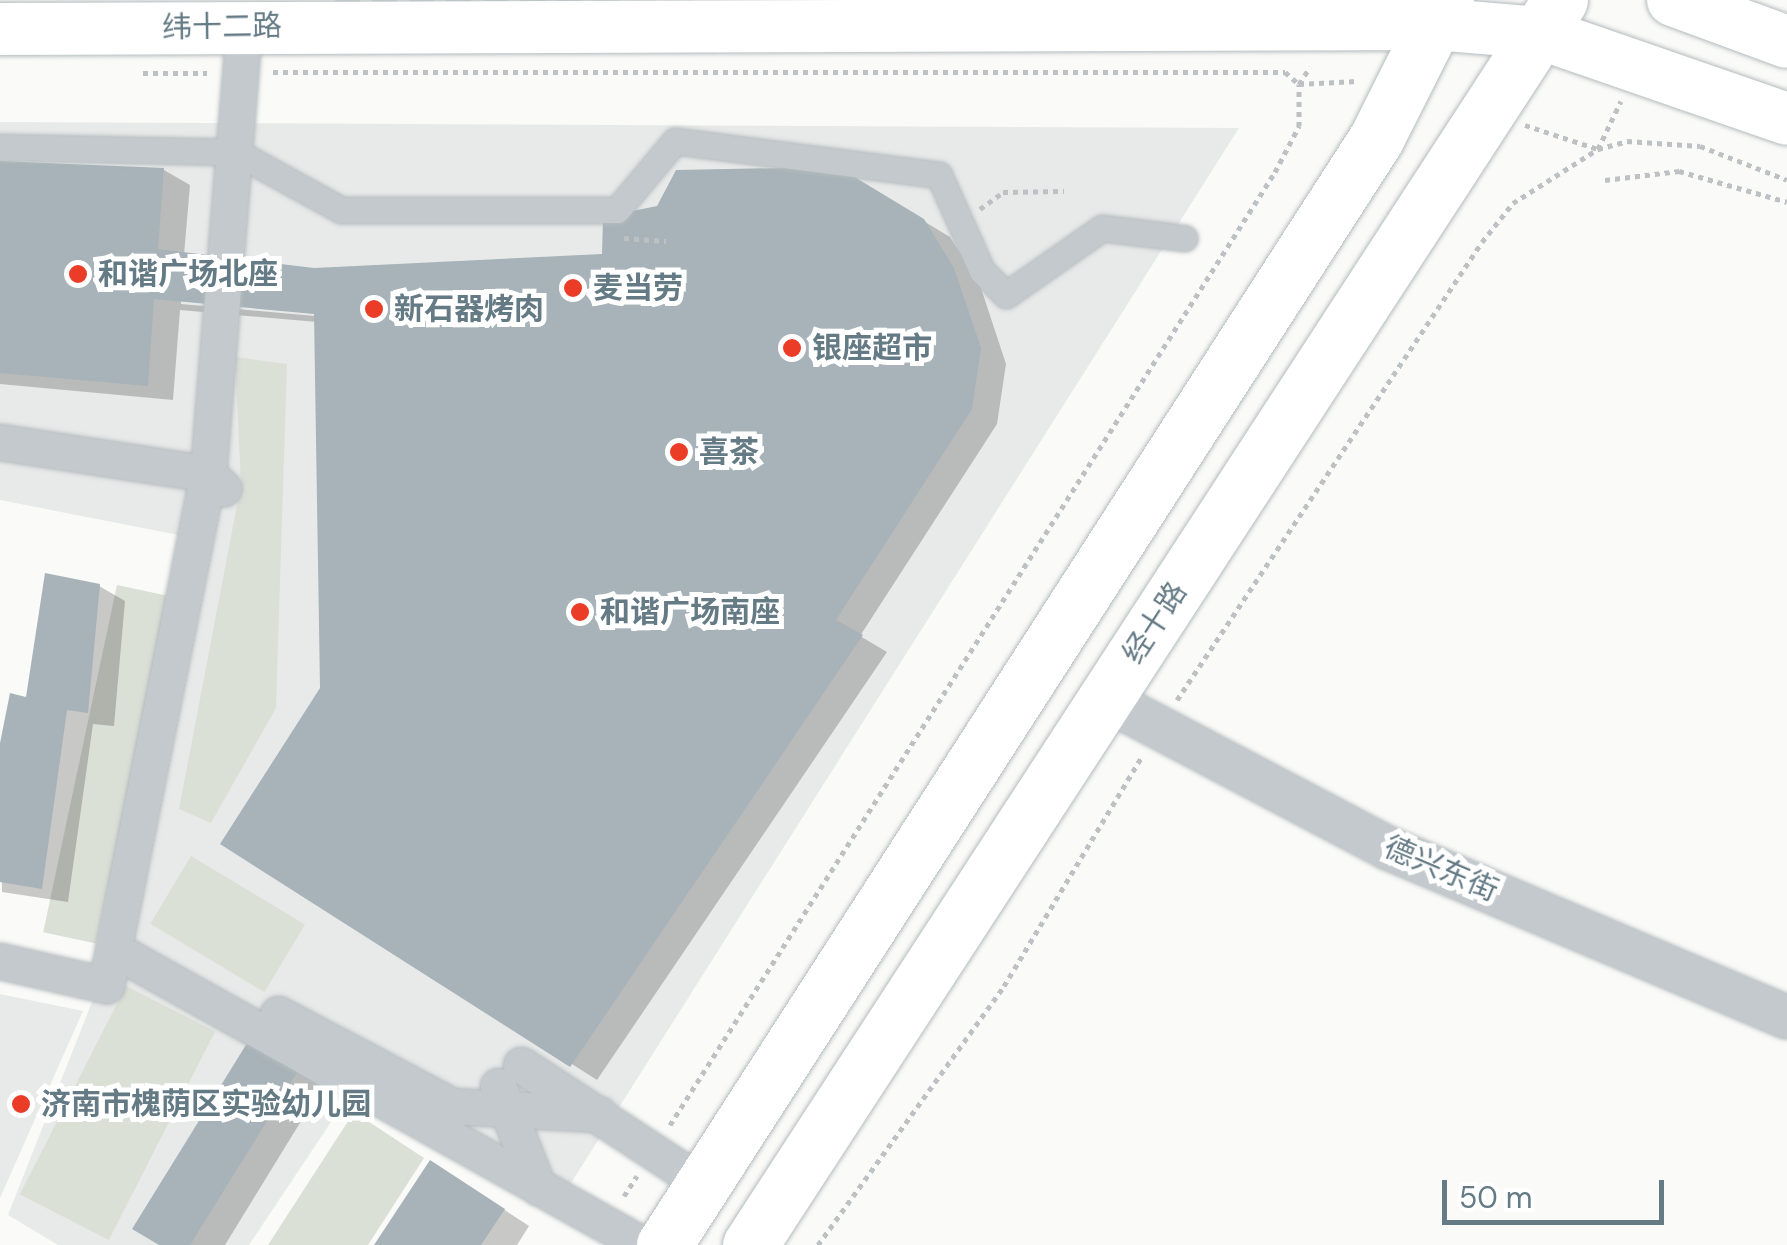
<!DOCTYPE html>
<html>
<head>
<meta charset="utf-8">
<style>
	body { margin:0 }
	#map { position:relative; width:1787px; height:1245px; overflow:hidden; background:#fafaf8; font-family:"DM Sans","Noto Sans SC",sans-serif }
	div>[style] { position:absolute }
	.built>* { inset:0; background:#e8eae9 }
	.green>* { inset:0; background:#dbe0d7; transform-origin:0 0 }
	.shadow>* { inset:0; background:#0003 }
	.building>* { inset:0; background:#a7b3b8 }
	.pedestrian-tunnel>* { height:25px; margin-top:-12.5px; transform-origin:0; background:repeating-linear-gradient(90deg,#d4dadb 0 25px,transparent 0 37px) }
	.path>* { height:5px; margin-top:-2.5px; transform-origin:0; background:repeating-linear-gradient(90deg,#bdc1c3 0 5px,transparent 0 10px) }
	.roads { filter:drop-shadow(0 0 2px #b4bbbe) drop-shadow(0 0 2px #b4bbbe) }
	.pedestrian>* { height:25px; margin:-12.5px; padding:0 12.5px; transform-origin:12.5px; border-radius:12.5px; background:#c3c9cc }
	.minor>* { height:35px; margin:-17.5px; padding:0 17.5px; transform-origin:17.5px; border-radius:17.5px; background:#c3c9cc }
	.tertiary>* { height:42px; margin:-21px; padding:0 21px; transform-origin:21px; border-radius:21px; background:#c3c9cc }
	.primary>* { height:52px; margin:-26px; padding:0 26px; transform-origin:26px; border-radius:26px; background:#fff }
	.trunk>* { height:55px; margin:-27.5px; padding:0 27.5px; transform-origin:27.5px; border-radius:27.5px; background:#fff }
	.dots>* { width:28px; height:28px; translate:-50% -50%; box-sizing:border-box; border:5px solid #fff; border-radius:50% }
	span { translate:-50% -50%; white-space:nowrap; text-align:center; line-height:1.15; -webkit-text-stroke:10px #fff; paint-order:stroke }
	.street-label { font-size:30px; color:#647a84 }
	.poi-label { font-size:30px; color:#647a84; font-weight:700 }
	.left { translate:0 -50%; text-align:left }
	.scale { position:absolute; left:1442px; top:1180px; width:222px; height:45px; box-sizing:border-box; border:5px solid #647a84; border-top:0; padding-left:12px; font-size:30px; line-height:35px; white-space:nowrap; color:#647a84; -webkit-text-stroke:8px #fff; paint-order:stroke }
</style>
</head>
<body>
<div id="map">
	<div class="built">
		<div style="clip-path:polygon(0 122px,1239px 128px,566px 1191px,349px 1095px,249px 1245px,58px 1245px,8px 1215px,129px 908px,204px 540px,0 500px)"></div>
		<div style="clip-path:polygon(0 994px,83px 1011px,0 1198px)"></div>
	</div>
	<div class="green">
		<div style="clip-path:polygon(235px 357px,287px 364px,276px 708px,211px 823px,179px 809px,241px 484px)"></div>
		<div style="left:117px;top:585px;width:54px;height:355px;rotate:12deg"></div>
		<div style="left:191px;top:856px;width:133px;height:79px;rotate:31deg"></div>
		<div style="left:126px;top:986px;width:100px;height:234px;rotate:27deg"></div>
		<div style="clip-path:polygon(354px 1112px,424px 1158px,368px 1245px,268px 1245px)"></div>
	</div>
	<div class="shadow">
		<div style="clip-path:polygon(evenodd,0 163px,164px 170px,190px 185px,184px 255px,316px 271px,605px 256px,837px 169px,950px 237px,980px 285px,1006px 364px,997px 424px,860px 636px,887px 652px,597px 1080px,224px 843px,323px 689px,317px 322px,180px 310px,173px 400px,0 384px,0 163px,181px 299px,327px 312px,326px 317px,181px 304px,181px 299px)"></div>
		<div style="clip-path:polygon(99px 586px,125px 601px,114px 726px,93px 724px,68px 902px,2px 892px,0 756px)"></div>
		<div style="clip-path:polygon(275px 1058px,322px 1087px,225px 1245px,163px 1245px)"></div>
		<div style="clip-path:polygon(456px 1178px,529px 1226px,517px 1245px,377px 1245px)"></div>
	</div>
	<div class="building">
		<div style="clip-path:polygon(0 161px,164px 168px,158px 249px,314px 268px,602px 254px,603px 217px,657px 206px,676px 170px,838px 167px,924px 219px,954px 268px,981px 348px,972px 409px,836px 620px,863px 635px,570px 1067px,220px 844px,320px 688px,314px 314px,154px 299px,148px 386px,0 373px)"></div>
		<div style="clip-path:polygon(45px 573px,100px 584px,88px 713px,67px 710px,42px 889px,0 882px,0 743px,10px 693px,26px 697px)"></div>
		<div style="clip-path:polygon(249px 1040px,298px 1071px,190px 1245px,159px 1245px,132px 1229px)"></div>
		<div style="clip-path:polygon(430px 1160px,505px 1209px,481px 1245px,374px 1245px)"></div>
	</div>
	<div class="pedestrian-tunnel">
		<div style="left:335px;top:2px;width:394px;rotate:-0.3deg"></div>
	</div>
	<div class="path">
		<div style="left:273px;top:72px;width:1012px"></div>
		<div style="left:1285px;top:72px;width:18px;rotate:41deg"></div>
		<div style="left:1299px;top:84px;width:58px;rotate:-3deg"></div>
		<div style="left:143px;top:73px;width:64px"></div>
		<div style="left:1525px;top:125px;width:77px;rotate:18.2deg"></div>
		<div style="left:1598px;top:149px;width:30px;rotate:-15deg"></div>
		<div style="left:1627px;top:141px;width:73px;rotate:3.9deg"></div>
		<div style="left:1700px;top:146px;width:93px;rotate:21.3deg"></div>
		<div style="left:1605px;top:180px;width:75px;rotate:-6.9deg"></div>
		<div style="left:1679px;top:171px;width:112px;rotate:16deg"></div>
		<div style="left:980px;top:209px;width:29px;rotate:-36deg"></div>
		<div style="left:1003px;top:192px;width:61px;rotate:-0.9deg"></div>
		<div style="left:624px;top:238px;width:42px;rotate:4.1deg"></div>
		<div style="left:1177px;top:700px;width:550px;rotate:-56.34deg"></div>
		<div style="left:1482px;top:242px;width:50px;rotate:-51.5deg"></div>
		<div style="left:1513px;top:203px;width:101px;rotate:-32.4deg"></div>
		<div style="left:1598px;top:149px;width:53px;rotate:-64.4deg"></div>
		<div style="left:670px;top:1125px;width:1129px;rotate:-57.59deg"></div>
		<div style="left:1275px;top:172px;width:52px;rotate:-62.4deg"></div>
		<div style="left:1299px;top:126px;width:42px;rotate:-90deg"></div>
		<div style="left:1299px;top:84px;width:20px;rotate:-57deg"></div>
		<div style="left:624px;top:1196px;width:24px;rotate:-57deg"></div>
		<div style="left:818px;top:1245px;width:319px;rotate:-54.3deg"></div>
		<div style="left:1004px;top:986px;width:268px;rotate:-59deg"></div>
	</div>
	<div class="roads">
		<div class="pedestrian">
			<div style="left:0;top:147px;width:236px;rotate:1.2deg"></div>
			<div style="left:236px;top:152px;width:120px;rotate:28.9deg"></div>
			<div style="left:341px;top:210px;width:276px"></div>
			<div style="left:617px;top:210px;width:90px;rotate:-50deg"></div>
			<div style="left:675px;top:141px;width:266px;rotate:7.3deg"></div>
			<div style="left:939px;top:175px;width:105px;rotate:65.9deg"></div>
			<div style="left:982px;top:271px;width:34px;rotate:45deg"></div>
			<div style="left:1006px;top:295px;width:117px;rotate:-34.9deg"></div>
			<div style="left:1102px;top:228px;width:83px;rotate:7deg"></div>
		</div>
		<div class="minor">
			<div style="left:0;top:442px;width:210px;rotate:8.7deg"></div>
			<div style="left:208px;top:474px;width:21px;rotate:43deg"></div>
			<div style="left:113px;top:949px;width:607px;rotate:29.18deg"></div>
			<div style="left:0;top:961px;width:109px;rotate:12.8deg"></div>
			<div style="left:106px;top:985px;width:521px;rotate:-78.71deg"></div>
			<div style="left:208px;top:474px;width:448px;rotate:-85.4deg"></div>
			<div style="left:278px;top:1014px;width:197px;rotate:27.9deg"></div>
			<div style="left:452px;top:1106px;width:147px;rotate:3.1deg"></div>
			<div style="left:521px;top:1065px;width:217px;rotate:33.2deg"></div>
			<div style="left:498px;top:1086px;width:109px;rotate:68.4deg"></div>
		</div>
		<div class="tertiary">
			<div style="left:1105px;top:699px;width:320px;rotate:27.8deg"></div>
			<div style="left:1388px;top:848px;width:433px;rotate:23deg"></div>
		</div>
		<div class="primary">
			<div style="left:1673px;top:0;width:121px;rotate:20.2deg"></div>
			<div style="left:0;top:29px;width:1435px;rotate:-0.2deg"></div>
			<div style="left:1435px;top:24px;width:104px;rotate:4.9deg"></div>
			<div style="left:1539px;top:33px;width:262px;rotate:19.1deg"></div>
		</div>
		<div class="trunk">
			<div style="left:664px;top:1245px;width:1315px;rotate:-57.23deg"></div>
			<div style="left:1376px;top:139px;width:156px;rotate:-63.3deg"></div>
			<div style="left:750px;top:1245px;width:1485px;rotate:-56.95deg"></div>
		</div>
	</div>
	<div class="dots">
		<div style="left:78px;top:274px;background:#ea3c27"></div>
		<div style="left:573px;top:288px;background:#ea3c27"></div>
		<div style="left:374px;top:309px;background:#ea3c27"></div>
		<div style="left:792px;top:348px;background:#ea3c27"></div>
		<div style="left:679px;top:452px;background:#ea3c27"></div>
		<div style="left:580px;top:612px;background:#ea3c27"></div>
		<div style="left:21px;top:1104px;background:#ea3c27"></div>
	</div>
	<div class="street-label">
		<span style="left:222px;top:27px;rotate:-1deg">纬十二路</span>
		<span style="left:1155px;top:623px;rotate:-57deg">经十路</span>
		<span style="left:1441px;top:869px;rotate:23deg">德兴东街</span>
	</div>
	<div class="poi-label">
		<span class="left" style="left:98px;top:274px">和谐广场北座</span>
		<span class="left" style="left:593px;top:288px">麦当劳</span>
		<span class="left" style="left:394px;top:309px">新石器烤肉</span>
		<span class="left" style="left:812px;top:348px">银座超市</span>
		<span class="left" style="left:699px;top:452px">喜茶</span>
		<span class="left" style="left:600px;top:612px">和谐广场南座</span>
		<span class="left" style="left:41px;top:1104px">济南市槐荫区实验幼儿园</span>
	</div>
	<div class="scale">50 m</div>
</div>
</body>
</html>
